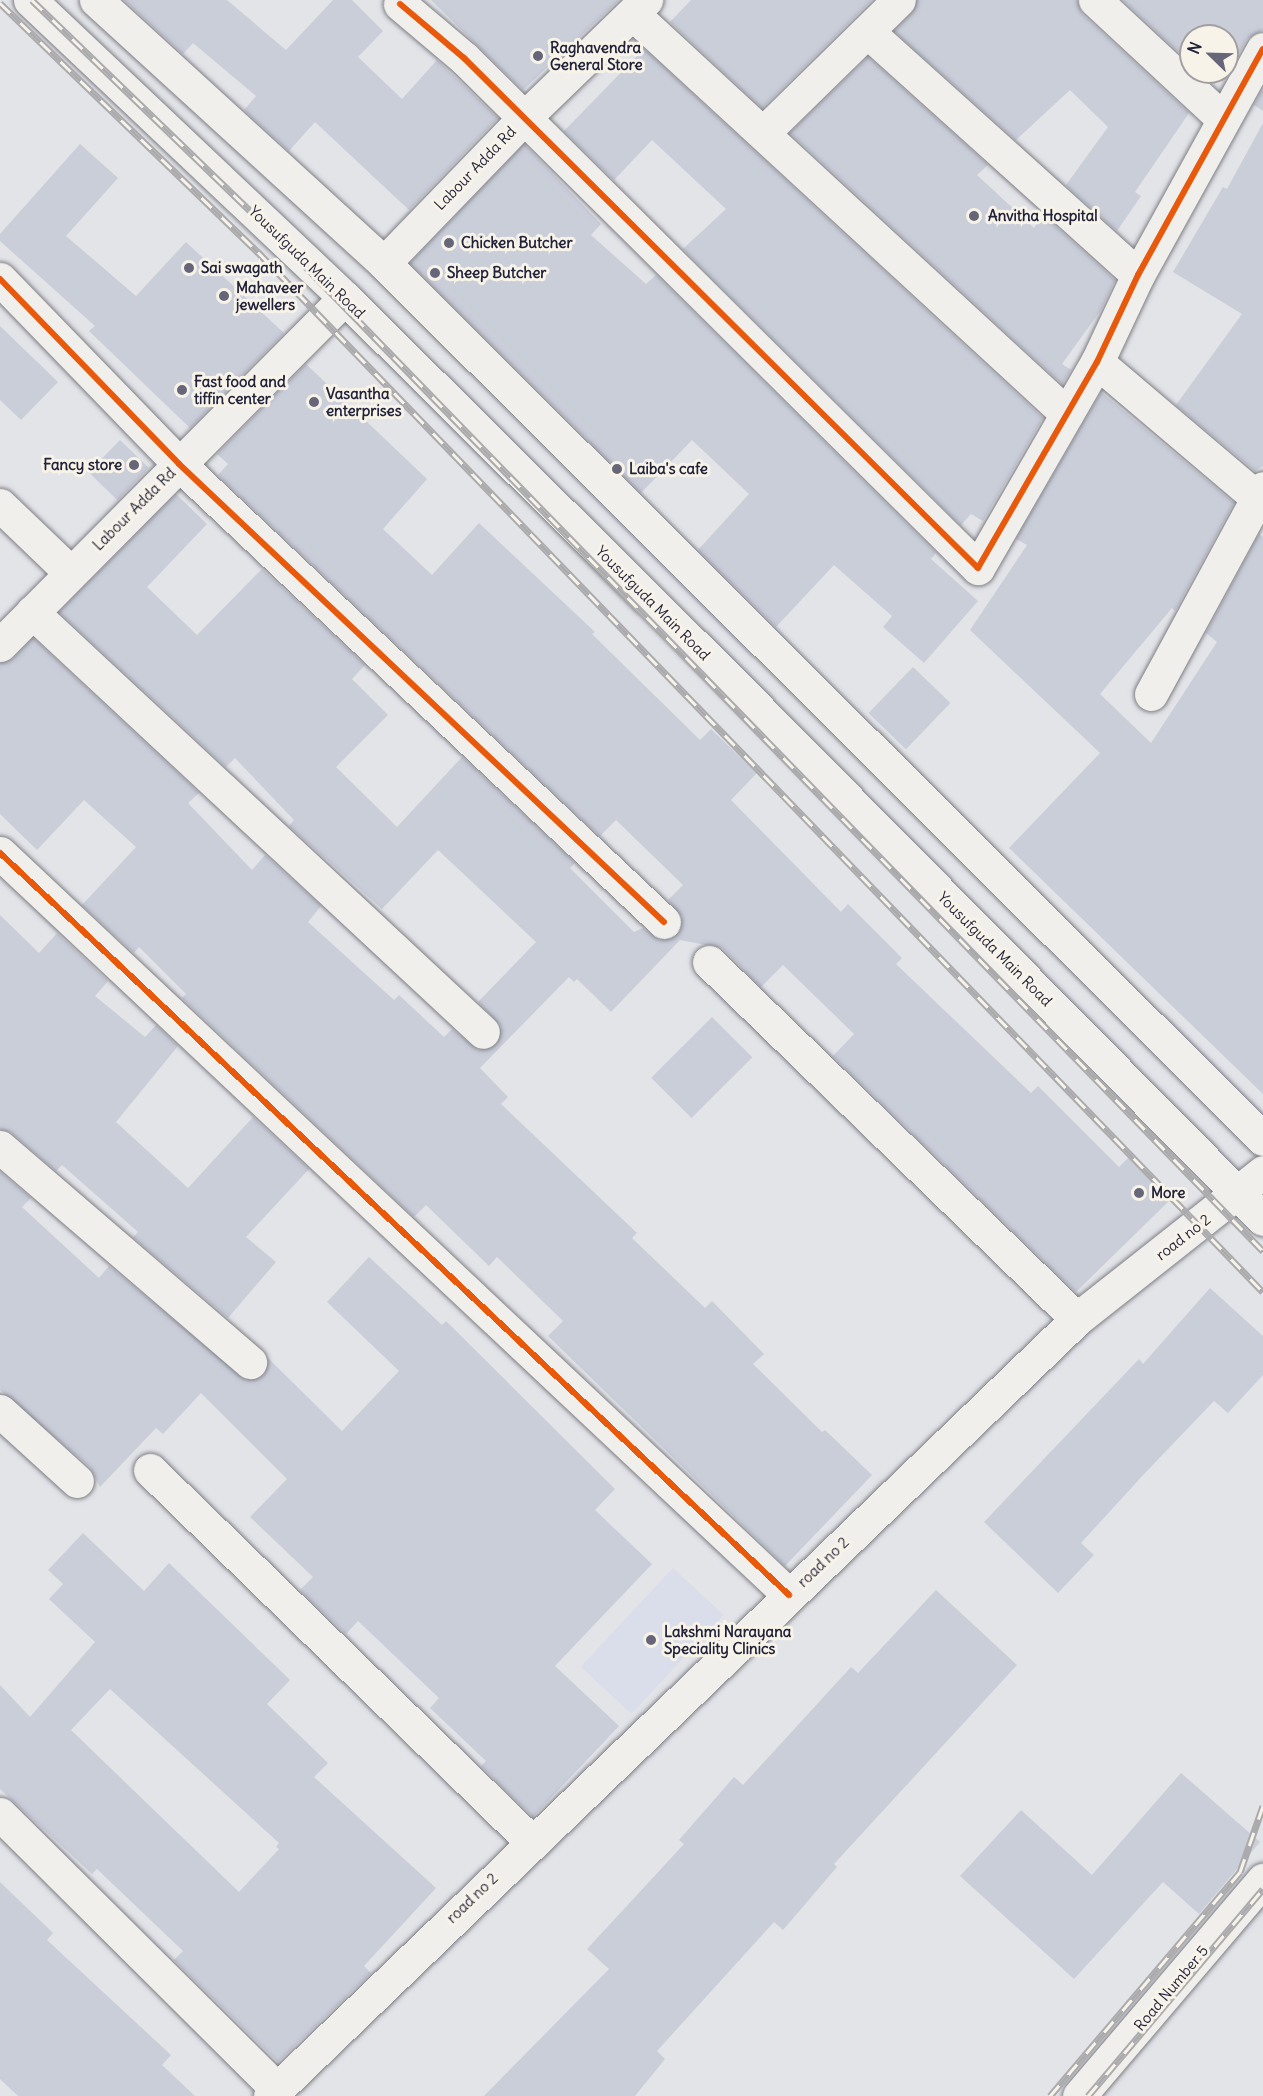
<!DOCTYPE html>
<html>
<head>
<meta charset="utf-8">
<style>
	body { margin:0 }
	#map { position:relative; width:1263px; height:2096px; overflow:hidden; background:#e3e4e8; font-family:Delius,sans-serif }
	div>[style] { position:absolute }
	.built>* { inset:0; background:#daddea; transform-origin:0 0 }
	.building>* { inset:0; background:#caced9; transform-origin:0 0 }
	.roads { filter:drop-shadow(0 0 2px #7d7e84) drop-shadow(0 0 2px #7d7e84) }
	.minor>* { height:33px; margin:-16.5px; padding:0 16.5px; transform-origin:16.5px; border-radius:16.5px; background:#f0efec }
	.secondary>* { height:33px; margin:-16.5px; padding:0 16.5px; transform-origin:16.5px; border-radius:16.5px; background:#f0efec }
	.rail>* { height:7px; margin-top:-3.5px; transform-origin:0; background:repeating-linear-gradient(90deg,#f7f3e8 0 14px,#abaaac 0 28px); box-sizing:border-box; border-block:2px solid #abaaac }
	.cycleway>* { height:6px; margin:-3px; padding:0 3px; transform-origin:3px; border-radius:3px; background:#e8590c }
	.dots>* { width:16px; height:16px; translate:-50% -50%; box-sizing:border-box; border:3px solid #f7f3e8; border-radius:50% }
	span { translate:-50% -50%; white-space:nowrap; text-align:center; line-height:1.15; -webkit-text-stroke:6px #f7f3e8; paint-order:stroke }
	.poi-label { font-size:15px; color:#22223b; font-weight:700 }
	.left { translate:0 -50%; text-align:left }
	.right { translate:-100% -50%; text-align:right }
	.street-label { font-size:15px; color:#22223b }
	.north { position:absolute; left:1179px; top:24px; width:60px; height:60px; box-sizing:border-box; background:#f7f3e8; border:2px solid #a29fa3; border-radius:50%; rotate:293deg; font-size:16px; font-weight:700; line-height:24px; text-align:center; color:#22223b }
	.north::after { content:''; display:block; margin:auto; width:21px; height:27px; background:#666678; clip-path:polygon(50% 0,100% 100%,50% 72%,0 100%) }
</style>
</head>
<body>
<div id="map">
	<div class="built">
		<div style="left:673px;top:1568px;width:69px;height:135px;rotate:43deg"></div>
	</div>
	<div class="building">
		<div style="clip-path:polygon(124px 0,227px 0,286px 50px,333px 0,352px 0,383px 31px,358px 57px,402px 99px,437px 60px,498px 118px,409px 210px,315px 122px,289px 151px,244px 110px,256px 96px,193px 43px,183px 54px)"></div>
		<div style="clip-path:polygon(431px 0,619px 0,523px 90px)"></div>
		<div style="clip-path:polygon(691px 0,872px 0,762px 108px,670px 22px)"></div>
		<div style="clip-path:polygon(917px 0,1077px 0,1082px 14px,1189px 113px,1135px 192px,1141px 196px,1117px 231px,1066px 185px,1108px 127px,1070px 90px,1016px 140px,894px 31px,912px 13px)"></div>
		<div style="clip-path:polygon(1123px 0,1263px 0,1263px 30px,1247px 39px,1223px 82px,1215px 76px,1211px 82px,1200px 72px,1227px 72px,1227px 36px,1191px 36px,1191px 64px)"></div>
		<div style="clip-path:polygon(644px 49px,1043px 418px,983px 521px,971px 514px,961px 525px,683px 249px,726px 209px,652px 140px,614px 180px,564px 131px)"></div>
		<div style="clip-path:polygon(868px 57px,988px 165px,977px 175px,1034px 228px,1043px 215px,1115px 280px,1101px 310px,1062px 364px,1071px 370px,1062px 384px,790px 133px)"></div>
		<div style="clip-path:polygon(1263px 88px,1263px 111px,1254px 105px)"></div>
		<div style="clip-path:polygon(1263px 123px,1263px 466px,1255px 471px,1176px 405px,1242px 314px,1173px 272px,1223px 187px,1227px 189px)"></div>
		<div style="clip-path:polygon(80px 144px,118px 178px,66px 236px,136px 296px,186px 242px,284px 333px,190px 428px,89px 331px,95px 326px,0 241px,0 234px)"></div>
		<div style="clip-path:polygon(524px 144px,601px 224px,591px 235px,646px 284px,656px 275px,936px 553px,931px 559px,978px 601px,924px 663px,883px 627px,892px 616px,834px 565px,776px 627px,698px 550px,749px 494px,692px 440px,641px 493px,410px 263px)"></div>
		<div style="clip-path:polygon(0 326px,58px 382px,21px 420px,0 400px)"></div>
		<div style="clip-path:polygon(306px 364px,427px 479px,383px 529px,432px 575px,479px 523px,595px 632px,592px 634px,700px 740px,711px 729px,757px 773px,731px 800px,841px 912px,848px 904px,902px 958px,896px 964px,1031px 1093px,1038px 1086px,1119px 1167px,1130px 1156px,1171px 1199px,1076px 1292px,833px 1056px,854px 1034px,783px 965px,761px 987px,722px 948px,680px 940px,611px 1012px,577px 979px,574px 982px,569px 977px,480px 1068px,508px 1097px,501px 1104px,637px 1233px,632px 1238px,705px 1308px,712px 1301px,764px 1354px,753px 1364px,822px 1432px,825px 1430px,872px 1475px,785px 1566px,548px 1336px,563px 1321px,497px 1257px,489px 1266px,426px 1205px,414px 1217px,182px 998px,186px 994px,139px 947px,134px 953px,82px 905px,136px 847px,84px 800px,37px 850px,0 814px,0 663px,13px 659px,33px 638px,199px 793px,188px 803px,252px 870px,265px 855px,321px 906px,308px 922px,394px 1000px,399px 995px,444px 1037px,452px 1029px,478px 1050px,497px 1044px,501px 1026px,478px 1002px,536px 942px,438px 850px,382px 909px,289px 826px,294px 820px,235px 758px,226px 767px,59px 612px,176px 494px,207px 524px,147px 587px,197px 635px,262px 569px,365px 665px,352px 679px,388px 715px,336px 767px,397px 827px,462px 757px,575px 863px,570px 868px,634px 932px,643px 928px,660px 940px,678px 934px,682px 917px,668px 900px,683px 885px,616px 820px,600px 836px,218px 475px,228px 464px,217px 454px)"></div>
		<div style="clip-path:polygon(1101px 392px,1234px 503px,1175px 611px,1172px 608px,1100px 694px,1151px 743px,1217px 642px,1206px 633px,1259px 534px,1263px 537px,1263px 1094px,1009px 848px,1100px 753px,970px 630px,1027px 545px,1016px 539px)"></div>
		<div style="left:120px;top:440px;width:40px;height:45px;rotate:44deg"></div>
		<div style="left:913px;top:667px;width:52px;height:64px;rotate:44deg"></div>
		<div style="clip-path:polygon(0 915px,39px 953px,57px 933px,108px 981px,95px 996px,145px 1037px,156px 1025px,178px 1046px,116px 1122px,188px 1188px,253px 1117px,309px 1169px,246px 1237px,276px 1262px,228px 1318px,133px 1237px,138px 1232px,62px 1165px,56px 1171px,12px 1133px,0 1129px)"></div>
		<div style="left:712px;top:1017px;width:57px;height:86px;rotate:45deg"></div>
		<div style="clip-path:polygon(0 1172px,31px 1198px,22px 1207px,99px 1278px,109px 1266px,246px 1380px,264px 1375px,268px 1358px,342px 1431px,399px 1371px,327px 1302px,369px 1257px,442px 1325px,446px 1321px,615px 1489px,595px 1510px,652px 1564px,555px 1666px,619px 1726px,533px 1817px,481px 1766px,486px 1761px,430px 1708px,439px 1698px,358px 1621px,346px 1634px,300px 1590px,313px 1577px,250px 1517px,287px 1479px,201px 1393px,163px 1434px,156px 1428px,100px 1487px,90px 1467px,0 1390px)"></div>
		<div style="clip-path:polygon(1210px 1288px,1263px 1336px,1263px 1375px,1228px 1413px,1214px 1401px,1145px 1473px,1081px 1543px,1094px 1555px,1058px 1593px,984px 1522px,1139px 1359px,1143px 1364px)"></div>
		<div style="clip-path:polygon(evenodd,83px 1533px,144px 1591px,169px 1563px,290px 1680px,267px 1704px,328px 1763px,314px 1777px,436px 1888px,364px 1966px,371px 1973px,278px 2062px,174px 1960px,183px 1951px,97px 1869px,92px 1874px,0 1789px,0 1685px,30px 1717px,95px 1642px,49px 1599px,63px 1584px,48px 1570px,83px 1533px,110px 1689px,279px 1843px,276px 1847px,279px 1849px,239px 1892px,71px 1730px,110px 1689px)"></div>
		<div style="clip-path:polygon(936px 1590px,1017px 1665px,834px 1864px,837px 1867px,783px 1930px,774px 1922px,657px 2051px,665px 2059px,635px 2096px,484px 2096px,609px 1969px,587px 1949px,684px 1844px,679px 1840px,734px 1777px,743px 1785px,851px 1667px,858px 1673px)"></div>
		<div style="clip-path:polygon(1181px 1773px,1260px 1842px,1199px 1914px,1163px 1882px,1074px 1979px,960px 1876px,1021px 1810px,1092px 1875px)"></div>
		<div style="clip-path:polygon(0 1882px,53px 1933px,47px 1940px,171px 2055px,162px 2065px,195px 2096px,18px 2096px,0 2079px)"></div>
	</div>
	<div class="roads">
		<div class="minor">
			<div style="left:1095px;top:0;width:173px;rotate:42.9deg"></div>
			<div style="left:400px;top:4px;width:84px;rotate:40.2deg"></div>
			<div style="left:464px;top:58px;width:724px;rotate:44.78deg"></div>
			<div style="left:978px;top:568px;width:238px;rotate:-60deg"></div>
			<div style="left:1097px;top:362px;width:96px;rotate:-64.8deg"></div>
			<div style="left:1138px;top:275px;width:258px;rotate:-61.1deg"></div>
			<div style="left:633px;top:14px;width:590px;rotate:42.67deg"></div>
			<div style="left:868px;top:32px;width:363px;rotate:42deg"></div>
			<div style="left:763px;top:133px;width:190px;rotate:-44.4deg"></div>
			<div style="left:384px;top:263px;width:199px;rotate:-46deg"></div>
			<div style="left:522px;top:120px;width:173px;rotate:-44.1deg"></div>
			<div style="left:0;top:279px;width:257px;rotate:45.9deg"></div>
			<div style="left:179px;top:464px;width:667px;rotate:43.36deg"></div>
			<div style="left:1097px;top:362px;width:218px;rotate:40.3deg"></div>
			<div style="left:0;top:505px;width:98px;rotate:43.8deg"></div>
			<div style="left:32px;top:612px;width:616px;rotate:42.96deg"></div>
			<div style="left:0;top:645px;width:489px;rotate:-45.2deg"></div>
			<div style="left:1151px;top:694px;width:234px;rotate:-61.5deg"></div>
			<div style="left:0;top:853px;width:1083px;rotate:43.24deg"></div>
			<div style="left:709px;top:962px;width:513px;rotate:44.13deg"></div>
			<div style="left:0;top:1147px;width:330px;rotate:40.7deg"></div>
			<div style="left:0;top:1411px;width:104px;rotate:42.3deg"></div>
			<div style="left:150px;top:1470px;width:532px;rotate:44.24deg"></div>
			<div style="left:0;top:1814px;width:390px;rotate:44.8deg"></div>
		</div>
		<div class="secondary">
			<div style="left:30px;top:0;width:434px;rotate:43.4deg"></div>
			<div style="left:345px;top:298px;width:545px;rotate:44.78deg"></div>
			<div style="left:732px;top:682px;width:755px;rotate:45.32deg"></div>
			<div style="left:96px;top:0;width:390px;rotate:42.4deg"></div>
			<div style="left:384px;top:263px;width:1241px;rotate:44.9deg"></div>
			<div style="left:270px;top:2096px;width:1120px;rotate:-43.91deg"></div>
			<div style="left:1077px;top:1319px;width:237px;rotate:-38.3deg"></div>
			<div style="left:1079px;top:2096px;width:284px;rotate:-49.6deg"></div>
		</div>
	</div>
	<div class="rail">
		<div style="left:32px;top:0;width:339px;rotate:44deg"></div>
		<div style="left:276px;top:236px;width:1416px;rotate:45.8deg"></div>
		<div style="left:0;top:3px;width:359px;rotate:44deg"></div>
		<div style="left:258px;top:252px;width:1446px;rotate:45.98deg"></div>
		<div style="left:1050px;top:2096px;width:294px;rotate:-49.7deg"></div>
		<div style="left:1240px;top:1872px;width:70px;rotate:-70.8deg"></div>
		<div style="left:1088px;top:2096px;width:271px;rotate:-49.8deg"></div>
	</div>
	<div class="cycleway">
		<div style="left:400px;top:4px;width:84px;rotate:40.2deg"></div>
		<div style="left:464px;top:58px;width:724px;rotate:44.78deg"></div>
		<div style="left:978px;top:568px;width:238px;rotate:-60deg"></div>
		<div style="left:1097px;top:362px;width:96px;rotate:-64.8deg"></div>
		<div style="left:1138px;top:275px;width:258px;rotate:-61.1deg"></div>
		<div style="left:0;top:279px;width:257px;rotate:45.9deg"></div>
		<div style="left:179px;top:464px;width:667px;rotate:43.36deg"></div>
		<div style="left:0;top:853px;width:1083px;rotate:43.24deg"></div>
	</div>
	<div class="dots">
		<div style="left:538px;top:56px;background:#666678"></div>
		<div style="left:974px;top:216px;background:#666678"></div>
		<div style="left:449px;top:243px;background:#666678"></div>
		<div style="left:189px;top:268px;background:#666678"></div>
		<div style="left:435px;top:273px;background:#666678"></div>
		<div style="left:224px;top:296px;background:#666678"></div>
		<div style="left:182px;top:390px;background:#666678"></div>
		<div style="left:314px;top:402px;background:#666678"></div>
		<div style="left:134px;top:465px;background:#666678"></div>
		<div style="left:617px;top:469px;background:#666678"></div>
		<div style="left:1139px;top:1193px;background:#666678"></div>
		<div style="left:651px;top:1640px;background:#666678"></div>
	</div>
	<div class="poi-label">
		<span class="left" style="left:550px;top:56px">Raghavendra<br>General Store</span>
		<span class="left" style="left:988px;top:216px">Anvitha Hospital</span>
		<span class="left" style="left:461px;top:243px">Chicken Butcher</span>
		<span class="left" style="left:201px;top:268px">Sai swagath</span>
		<span class="left" style="left:447px;top:273px">Sheep Butcher</span>
		<span class="left" style="left:236px;top:296px">Mahaveer<br>jewellers</span>
		<span class="left" style="left:194px;top:390px">Fast food and<br>tiffin center</span>
		<span class="left" style="left:326px;top:402px">Vasantha<br>enterprises</span>
		<span class="right" style="left:122px;top:465px">Fancy store</span>
		<span class="left" style="left:629px;top:469px">Laiba's cafe</span>
		<span class="left" style="left:1151px;top:1193px">More</span>
		<span class="left" style="left:664px;top:1640px">Lakshmi Narayana<br>Speciality Clinics</span>
	</div>
	<div class="street-label">
		<span style="left:475px;top:168px;rotate:-46deg">Labour Adda Rd</span>
		<span style="left:307px;top:262px;rotate:44deg">Yousufguda Main Road</span>
		<span style="left:134px;top:509px;rotate:-45deg">Labour Adda Rd</span>
		<span style="left:653px;top:603px;rotate:45deg">Yousufguda Main Road</span>
		<span style="left:995px;top:949px;rotate:45deg">Yousufguda Main Road</span>
		<span style="left:1183px;top:1237px;rotate:-38deg">road no 2</span>
		<span style="left:823px;top:1562px;rotate:-44deg">road no 2</span>
		<span style="left:472px;top:1898px;rotate:-44deg">road no 2</span>
		<span style="left:1171px;top:1988px;rotate:-50deg">Road Number 5</span>
	</div>
	<div class="north">N</div>
</div>
</body>
</html>
